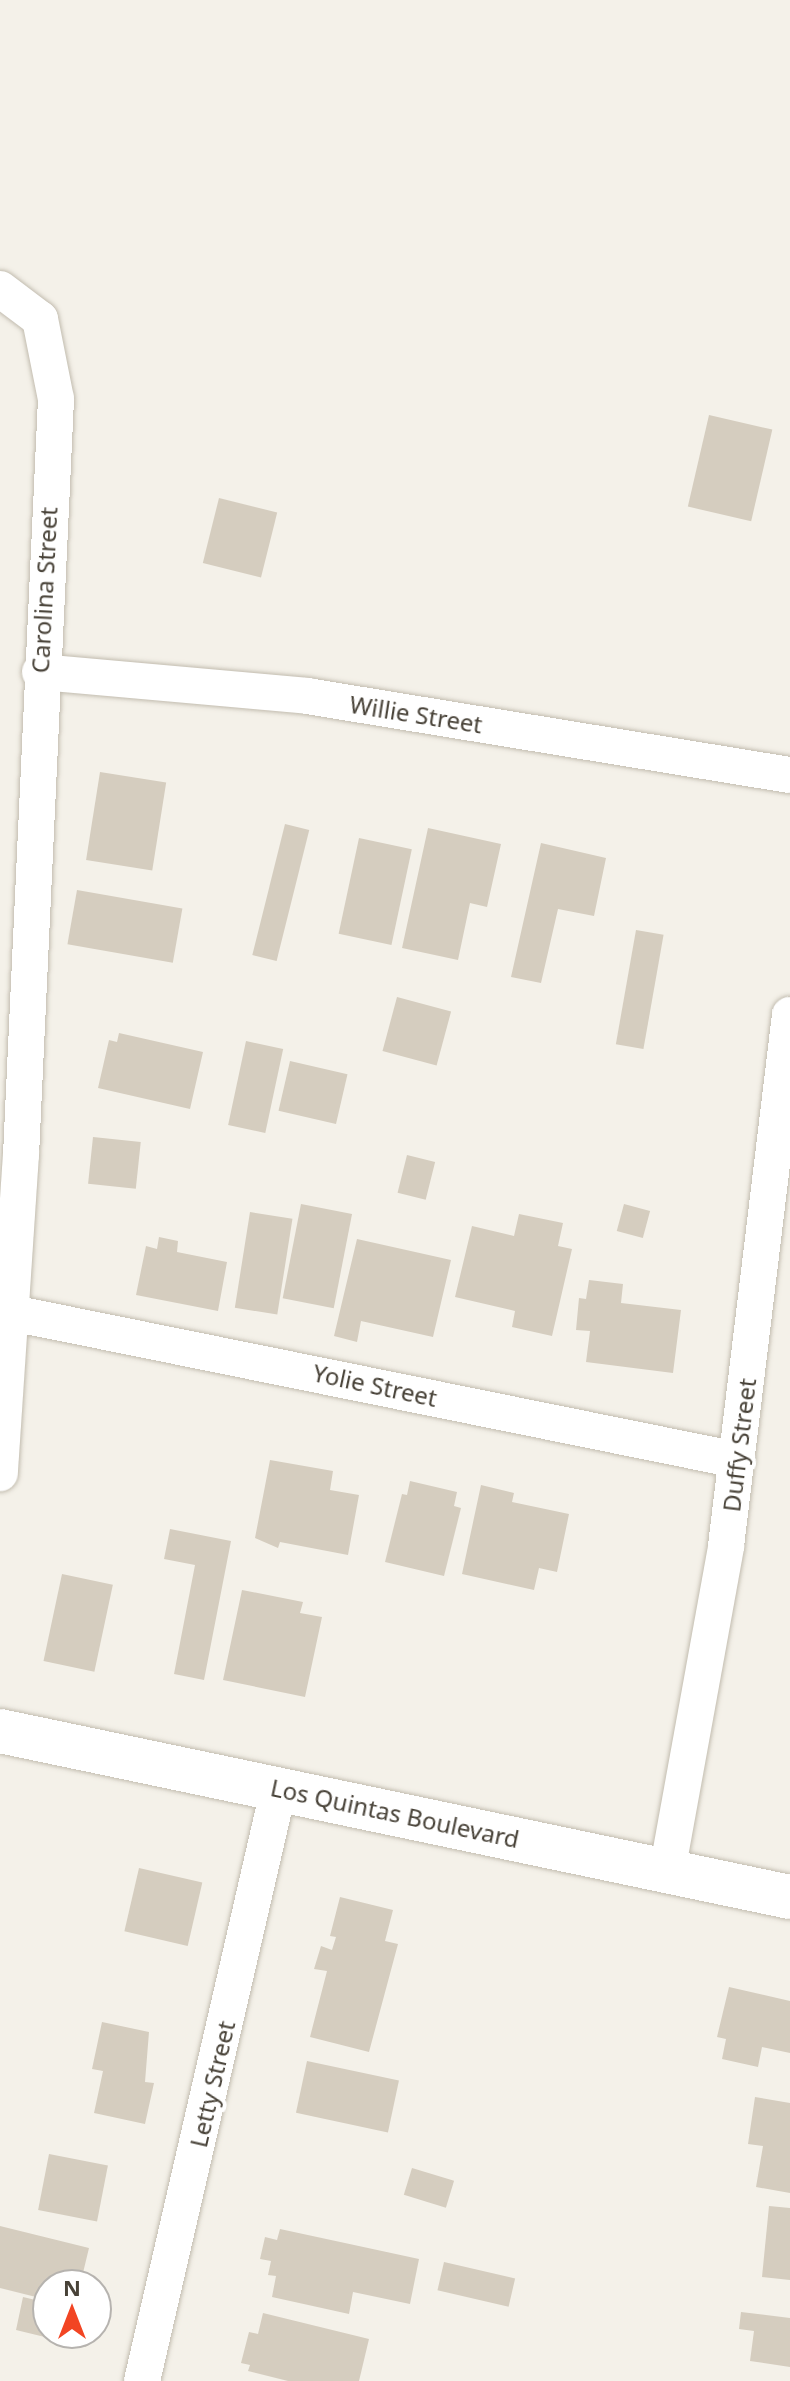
<!DOCTYPE html>
<html>
<head>
<meta charset="utf-8">
<style>
	body { margin:0 }
	#map { position:relative; width:790px; height:2381px; overflow:hidden; background:#f4f1e9; font-family:"Noto Sans",sans-serif }
	div>[style] { position:absolute }
	.building>* { inset:0; background:#d5cdbf; transform-origin:0 0 }
	.roads { filter:drop-shadow(0 0 2px #c2bcaf) drop-shadow(0 0 2px #c2bcaf) }
	.minor>* { height:36px; margin:-18px; padding:0 18px; transform-origin:18px; border-radius:18px; background:#fff }
	.tertiary>* { height:44px; margin:-22px; padding:0 22px; transform-origin:22px; border-radius:22px; background:#fff }
	span { translate:-50% -50%; white-space:nowrap; text-align:center; line-height:1.15; -webkit-text-stroke:8px #fff; paint-order:stroke }
	.street-label { font-size:24px; color:#484238 }
	.north { position:absolute; left:32px; top:2269px; width:80px; height:80px; box-sizing:border-box; background:#fff; border:2px solid #b6b3af; border-radius:50%; rotate:0deg; font-size:22px; font-weight:700; line-height:32px; text-align:center; color:#484238 }
	.north::after { content:''; display:block; margin:auto; width:28px; height:36px; background:#f24523; clip-path:polygon(50% 0,100% 100%,50% 72%,0 100%) }
</style>
</head>
<body>
<div id="map">
	<div class="building">
		<div style="left:709px;top:415px;width:65px;height:94px;rotate:13deg"></div>
		<div style="left:219px;top:498px;width:60px;height:67px;rotate:14deg"></div>
		<div style="left:100px;top:772px;width:67px;height:89px;rotate:9deg"></div>
		<div style="left:285px;top:824px;width:25px;height:135px;rotate:14deg"></div>
		<div style="clip-path:polygon(428px 828px,501px 844px,487px 907px,470px 903px,458px 960px,402px 948px)"></div>
		<div style="left:359px;top:838px;width:54px;height:98px;rotate:12deg"></div>
		<div style="clip-path:polygon(541px 843px,606px 858px,594px 916px,558px 909px,541px 983px,511px 977px)"></div>
		<div style="left:77px;top:890px;width:107px;height:55px;rotate:10deg"></div>
		<div style="left:636px;top:930px;width:28px;height:116px;rotate:10deg"></div>
		<div style="left:397px;top:997px;width:56px;height:56px;rotate:15deg"></div>
		<div style="clip-path:polygon(119px 1033px,203px 1052px,190px 1109px,98px 1088px,109px 1040px,117px 1042px)"></div>
		<div style="left:246px;top:1041px;width:38px;height:86px;rotate:12deg"></div>
		<div style="left:290px;top:1061px;width:59px;height:51px;rotate:13deg"></div>
		<div style="left:93px;top:1137px;width:48px;height:47px;rotate:6deg"></div>
		<div style="left:407px;top:1155px;width:29px;height:39px;rotate:14deg"></div>
		<div style="left:301px;top:1204px;width:52px;height:96px;rotate:11deg"></div>
		<div style="left:624px;top:1204px;width:27px;height:28px;rotate:15deg"></div>
		<div style="left:250px;top:1212px;width:43px;height:97px;rotate:9deg"></div>
		<div style="clip-path:polygon(519px 1214px,563px 1223px,558px 1246px,572px 1249px,552px 1336px,512px 1327px,515px 1311px,455px 1297px,472px 1226px,514px 1236px)"></div>
		<div style="clip-path:polygon(159px 1237px,178px 1241px,177px 1252px,227px 1262px,218px 1311px,136px 1295px,146px 1246px,157px 1249px)"></div>
		<div style="clip-path:polygon(357px 1239px,451px 1260px,433px 1337px,361px 1321px,357px 1342px,334px 1336px)"></div>
		<div style="clip-path:polygon(589px 1280px,623px 1284px,621px 1303px,681px 1310px,673px 1373px,586px 1362px,590px 1331px,576px 1330px,579px 1298px,586px 1299px)"></div>
		<div style="clip-path:polygon(270px 1460px,333px 1471px,330px 1490px,359px 1495px,348px 1555px,280px 1542px,278px 1548px,255px 1538px)"></div>
		<div style="clip-path:polygon(410px 1481px,457px 1492px,454px 1506px,461px 1508px,444px 1576px,385px 1562px,402px 1494px,407px 1495px)"></div>
		<div style="clip-path:polygon(481px 1485px,514px 1493px,512px 1502px,569px 1514px,557px 1572px,539px 1568px,534px 1590px,462px 1574px)"></div>
		<div style="clip-path:polygon(170px 1529px,231px 1541px,204px 1680px,174px 1674px,195px 1565px,164px 1559px)"></div>
		<div style="left:62px;top:1574px;width:52px;height:89px;rotate:12deg"></div>
		<div style="clip-path:polygon(242px 1590px,303px 1602px,300px 1613px,322px 1617px,305px 1697px,223px 1680px)"></div>
		<div style="left:139px;top:1868px;width:65px;height:65px;rotate:13deg"></div>
		<div style="clip-path:polygon(340px 1897px,393px 1910px,385px 1941px,398px 1944px,369px 2052px,310px 2037px,327px 1971px,314px 1969px,321px 1946px,332px 1950px,336px 1937px,330px 1936px)"></div>
		<div style="clip-path:polygon(729px 1987px,790px 2001px,790px 2053px,762px 2047px,758px 2067px,722px 2059px,726px 2039px,717px 2037px)"></div>
		<div style="clip-path:polygon(102px 2022px,149px 2032px,145px 2082px,154px 2083px,145px 2124px,94px 2113px,103px 2071px,92px 2069px)"></div>
		<div style="left:307px;top:2061px;width:94px;height:53px;rotate:12deg"></div>
		<div style="clip-path:polygon(755px 2097px,790px 2103px,790px 2193px,756px 2187px,763px 2146px,748px 2144px)"></div>
		<div style="left:49px;top:2154px;width:60px;height:57px;rotate:11deg"></div>
		<div style="left:412px;top:2168px;width:44px;height:28px;rotate:17deg"></div>
		<div style="clip-path:polygon(769px 2206px,790px 2208px,790px 2280px,762px 2277px)"></div>
		<div style="clip-path:polygon(0 2226px,89px 2248px,82px 2277px,67px 2273px,64px 2285px,48px 2285px,48px 2300px,0 2288px)"></div>
		<div style="clip-path:polygon(280px 2229px,419px 2259px,410px 2304px,353px 2292px,349px 2314px,272px 2297px,276px 2276px,268px 2275px,271px 2261px,260px 2259px,265px 2237px,277px 2240px)"></div>
		<div style="left:444px;top:2262px;width:73px;height:29px;rotate:13deg"></div>
		<div style="clip-path:polygon(23px 2297px,48px 2303px,48px 2333px,90px 2333px,86px 2347px,16px 2330px)"></div>
		<div style="clip-path:polygon(741px 2312px,790px 2318px,790px 2367px,750px 2361px,754px 2331px,739px 2329px)"></div>
		<div style="clip-path:polygon(263px 2313px,369px 2339px,359px 2381px,288px 2381px,248px 2371px,250px 2365px,241px 2363px,249px 2332px,258px 2334px)"></div>
	</div>
	<div class="roads">
		<div class="minor">
			<div style="left:0;top:289px;width:50px;rotate:36.9deg"></div>
			<div style="left:40px;top:319px;width:82px;rotate:78.7deg"></div>
			<div style="left:56px;top:399px;width:756px;rotate:92.65deg"></div>
			<div style="left:21px;top:1154px;width:320px;rotate:93.8deg"></div>
			<div style="left:40px;top:672px;width:268px;rotate:5.1deg"></div>
			<div style="left:307px;top:696px;width:489px;rotate:9.3deg"></div>
			<div style="left:12px;top:1313px;width:740px;rotate:11.46deg"></div>
			<div style="left:667px;top:1872px;width:331px;rotate:-79.7deg"></div>
			<div style="left:726px;top:1546px;width:535px;rotate:-83.13deg"></div>
			<div style="left:142px;top:2381px;width:610px;rotate:-77.01deg"></div>
		</div>
		<div class="tertiary">
			<div style="left:0;top:1731px;width:807px;rotate:11.87deg"></div>
		</div>
	</div>
	<div class="street-label">
		<span style="left:44px;top:590px;rotate:-87deg">Carolina Street</span>
		<span style="left:416px;top:714px;rotate:9deg">Willie Street</span>
		<span style="left:375px;top:1385px;rotate:12deg">Yolie Street</span>
		<span style="left:739px;top:1445px;rotate:-83deg">Duffy Street</span>
		<span style="left:395px;top:1813px;rotate:12deg">Los Quintas Boulevard</span>
		<span style="left:212px;top:2084px;rotate:-77deg">Letty Street</span>
	</div>
	<div class="north">N</div>
</div>
</body>
</html>
